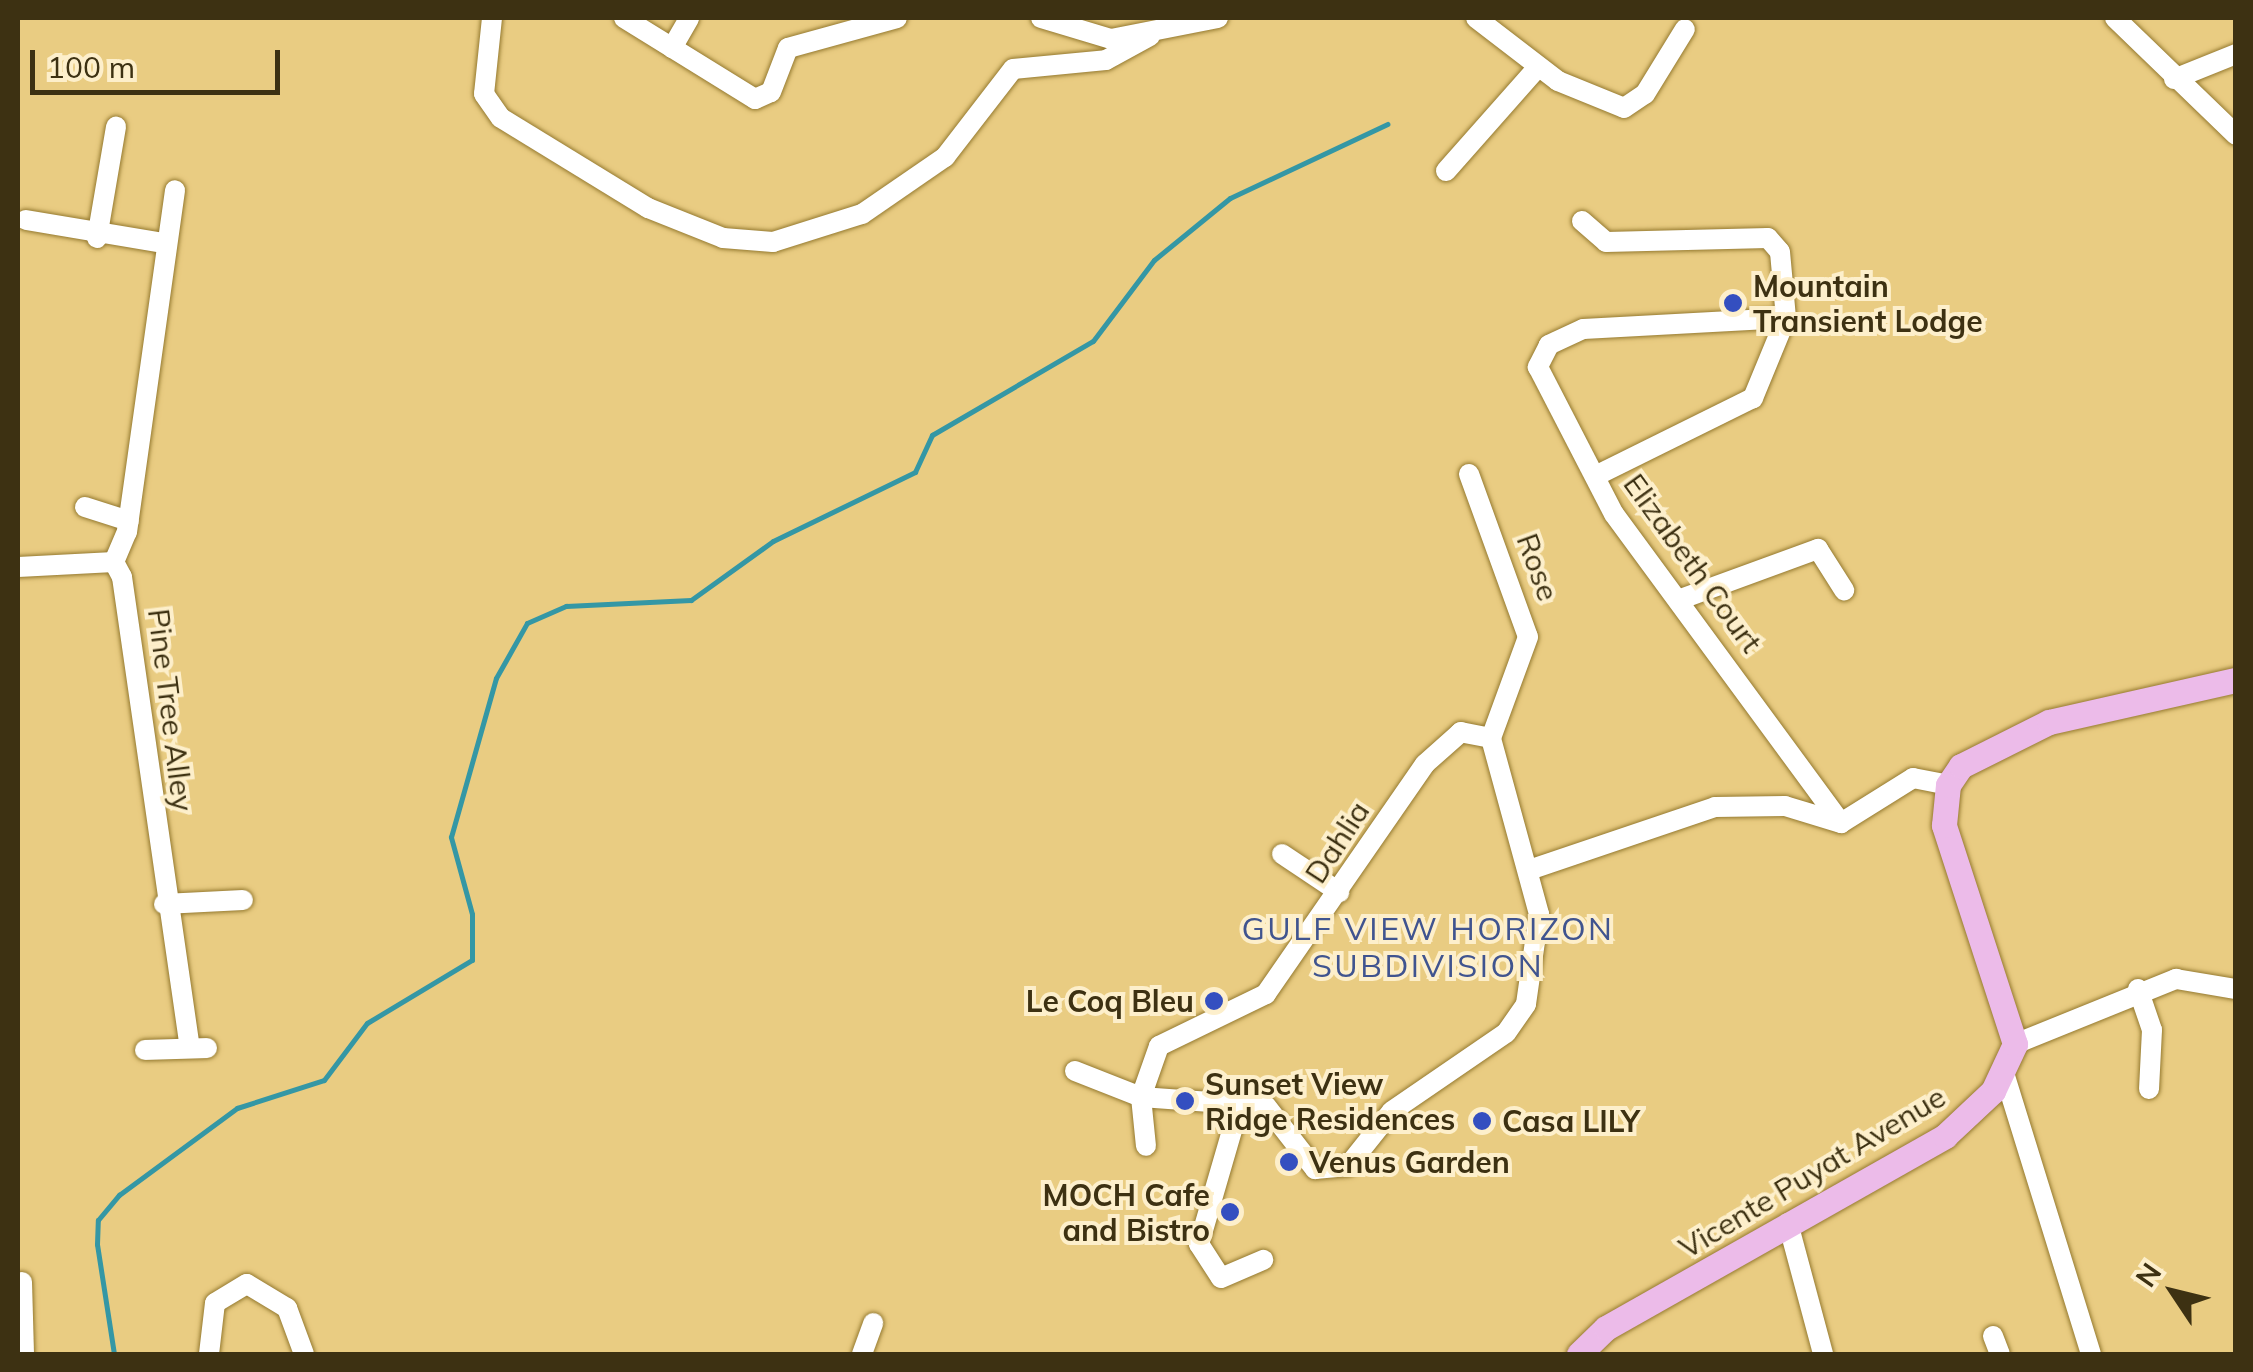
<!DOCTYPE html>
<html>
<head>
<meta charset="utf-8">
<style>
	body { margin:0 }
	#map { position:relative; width:2253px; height:1372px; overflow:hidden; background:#e9cc82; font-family:Mulish,sans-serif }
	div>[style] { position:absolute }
	.stream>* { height:5px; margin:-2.5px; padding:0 2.5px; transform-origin:2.5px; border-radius:2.5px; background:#3497a5 }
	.roads { filter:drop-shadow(0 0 2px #957a30) drop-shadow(0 0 2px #957a30) }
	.minor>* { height:20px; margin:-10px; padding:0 10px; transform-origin:10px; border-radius:10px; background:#fff }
	.major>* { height:25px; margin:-12.5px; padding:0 12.5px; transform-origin:12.5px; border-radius:12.5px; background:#ecbbe9 }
	.dots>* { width:28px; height:28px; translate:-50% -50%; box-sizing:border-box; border:5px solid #fdefcb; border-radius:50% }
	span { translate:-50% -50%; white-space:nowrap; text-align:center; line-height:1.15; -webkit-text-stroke:8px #fdefcb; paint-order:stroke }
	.poi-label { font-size:30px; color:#3d3112; font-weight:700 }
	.left { translate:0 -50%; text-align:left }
	.right { translate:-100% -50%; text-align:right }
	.street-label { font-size:30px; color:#3d3112 }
	.neighbourhood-label { font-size:32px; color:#40548f; letter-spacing:2.5px }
	.frame { position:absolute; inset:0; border:20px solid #3d3112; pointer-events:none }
	.north { position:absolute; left:2123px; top:1242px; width:100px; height:100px; -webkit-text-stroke:8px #fdefcb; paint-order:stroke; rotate:305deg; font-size:28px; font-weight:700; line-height:40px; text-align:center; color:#3d3112 }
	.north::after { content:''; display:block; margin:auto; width:35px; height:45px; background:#3d3112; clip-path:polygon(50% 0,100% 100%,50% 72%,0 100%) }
	.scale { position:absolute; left:30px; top:50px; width:250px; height:45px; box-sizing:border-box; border:5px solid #3d3112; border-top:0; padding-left:12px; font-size:30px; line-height:35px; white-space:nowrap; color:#3d3112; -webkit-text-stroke:8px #fdefcb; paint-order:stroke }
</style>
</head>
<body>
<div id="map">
	<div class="stream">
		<div style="left:114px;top:1354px;width:111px;rotate:-98.8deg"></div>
		<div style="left:97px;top:1244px;width:24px;rotate:-88deg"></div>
		<div style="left:98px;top:1220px;width:33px;rotate:-50deg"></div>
		<div style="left:119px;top:1195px;width:147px;rotate:-36.4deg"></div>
		<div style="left:237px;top:1108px;width:91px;rotate:-17.8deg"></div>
		<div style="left:324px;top:1080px;width:71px;rotate:-53deg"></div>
		<div style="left:367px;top:1023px;width:122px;rotate:-31deg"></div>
		<div style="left:472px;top:960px;width:46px;rotate:-90deg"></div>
		<div style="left:472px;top:914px;width:80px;rotate:-105.3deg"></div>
		<div style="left:451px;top:837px;width:165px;rotate:-74.2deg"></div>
		<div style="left:496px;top:678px;width:63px;rotate:-60.6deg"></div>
		<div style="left:527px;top:623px;width:43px;rotate:-23.6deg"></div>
		<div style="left:566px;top:606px;width:125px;rotate:-2.7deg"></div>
		<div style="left:691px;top:600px;width:101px;rotate:-35.7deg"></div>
		<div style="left:773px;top:541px;width:158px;rotate:-25.9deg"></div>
		<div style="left:915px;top:472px;width:41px;rotate:-65.3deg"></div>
		<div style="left:932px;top:435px;width:186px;rotate:-30.3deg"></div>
		<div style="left:1093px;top:341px;width:101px;rotate:-53deg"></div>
		<div style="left:1154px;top:260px;width:98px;rotate:-39.2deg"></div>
		<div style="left:1230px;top:198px;width:174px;rotate:-25.2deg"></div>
	</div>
	<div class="roads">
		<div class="minor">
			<div style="left:492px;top:18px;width:76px;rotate:96deg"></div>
			<div style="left:484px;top:94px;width:29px;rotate:55deg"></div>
			<div style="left:501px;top:118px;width:172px;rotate:31.5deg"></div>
			<div style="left:648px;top:208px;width:81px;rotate:21.8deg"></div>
			<div style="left:723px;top:238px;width:50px;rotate:4.6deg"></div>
			<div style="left:773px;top:242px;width:93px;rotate:-17.5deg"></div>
			<div style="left:862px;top:214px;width:101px;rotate:-34.5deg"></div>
			<div style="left:945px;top:157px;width:111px;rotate:-52.3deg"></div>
			<div style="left:1013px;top:69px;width:93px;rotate:-5.5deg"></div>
			<div style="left:1106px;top:60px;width:50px;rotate:-28.6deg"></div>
			<div style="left:624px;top:18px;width:154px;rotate:31.7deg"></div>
			<div style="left:755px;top:99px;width:17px;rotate:-24deg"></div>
			<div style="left:771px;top:92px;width:47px;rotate:-68.9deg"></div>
			<div style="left:788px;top:48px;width:113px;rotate:-15.4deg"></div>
			<div style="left:1041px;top:18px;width:73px;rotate:16.7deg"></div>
			<div style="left:1111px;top:39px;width:109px;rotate:-11.1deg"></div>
			<div style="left:1476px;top:18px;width:103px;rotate:37.5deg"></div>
			<div style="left:1558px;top:81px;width:71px;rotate:22.2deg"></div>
			<div style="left:1624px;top:108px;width:25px;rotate:-34deg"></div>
			<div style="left:1645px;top:94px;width:76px;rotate:-58.4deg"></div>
			<div style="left:2115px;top:18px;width:168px;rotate:44deg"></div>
			<div style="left:672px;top:48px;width:34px;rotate:-60deg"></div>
			<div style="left:2174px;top:79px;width:67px;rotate:-22deg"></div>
			<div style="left:1446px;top:171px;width:139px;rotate:-48.5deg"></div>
			<div style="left:26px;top:220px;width:140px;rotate:9.5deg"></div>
			<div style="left:1582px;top:221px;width:32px;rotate:41deg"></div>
			<div style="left:1606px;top:242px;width:162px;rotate:-1.4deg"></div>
			<div style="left:1768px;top:238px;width:18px;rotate:49deg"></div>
			<div style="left:1780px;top:252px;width:66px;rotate:84.8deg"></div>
			<div style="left:1786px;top:318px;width:87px;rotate:112.4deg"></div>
			<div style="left:1753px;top:398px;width:176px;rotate:153.7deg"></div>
			<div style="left:97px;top:238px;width:113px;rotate:-80.3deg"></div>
			<div style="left:1786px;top:318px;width:203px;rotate:176.9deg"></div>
			<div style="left:1583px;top:329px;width:38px;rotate:155deg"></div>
			<div style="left:1549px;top:345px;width:25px;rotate:117deg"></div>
			<div style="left:1538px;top:367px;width:165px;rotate:62.7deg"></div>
			<div style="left:1614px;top:514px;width:383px;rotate:53.7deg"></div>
			<div style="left:1469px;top:474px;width:173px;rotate:70.1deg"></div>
			<div style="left:1528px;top:637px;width:108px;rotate:110.1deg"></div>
			<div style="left:85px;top:507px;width:46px;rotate:17.7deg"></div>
			<div style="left:114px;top:562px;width:33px;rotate:-67deg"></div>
			<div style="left:127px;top:532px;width:345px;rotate:-82deg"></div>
			<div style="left:18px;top:567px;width:96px;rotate:-3deg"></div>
			<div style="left:114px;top:562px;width:17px;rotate:62deg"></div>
			<div style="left:122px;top:577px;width:471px;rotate:81.8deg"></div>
			<div style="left:1681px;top:599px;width:146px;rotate:-20.1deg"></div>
			<div style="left:1818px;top:549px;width:49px;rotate:57.6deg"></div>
			<div style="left:1282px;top:854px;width:69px;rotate:33.7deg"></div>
			<div style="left:1532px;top:869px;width:193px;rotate:-18.7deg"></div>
			<div style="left:1715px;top:807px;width:70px;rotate:-0.8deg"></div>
			<div style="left:1785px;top:806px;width:59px;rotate:16.9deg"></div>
			<div style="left:1841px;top:823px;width:85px;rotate:-32deg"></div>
			<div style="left:1913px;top:778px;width:36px;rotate:11deg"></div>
			<div style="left:164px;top:904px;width:79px;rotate:-2.9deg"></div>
			<div style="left:2138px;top:989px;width:43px;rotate:71.1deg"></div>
			<div style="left:2152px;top:1030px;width:59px;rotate:92.9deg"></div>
			<div style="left:2015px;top:1044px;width:174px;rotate:-22deg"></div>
			<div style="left:2176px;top:979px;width:61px;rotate:9.5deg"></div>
			<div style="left:145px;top:1050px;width:62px;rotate:-1.8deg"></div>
			<div style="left:1075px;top:1071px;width:71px;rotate:21.5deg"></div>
			<div style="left:1141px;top:1097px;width:125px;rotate:4.1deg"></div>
			<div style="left:1266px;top:1106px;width:80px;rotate:52.1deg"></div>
			<div style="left:1315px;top:1169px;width:33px;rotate:-5deg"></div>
			<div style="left:1348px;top:1166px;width:70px;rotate:-51.3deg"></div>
			<div style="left:1392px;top:1111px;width:138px;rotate:-34.4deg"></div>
			<div style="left:1506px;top:1033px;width:35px;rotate:-55deg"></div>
			<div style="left:1526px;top:1004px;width:91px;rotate:-81.8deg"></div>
			<div style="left:1539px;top:914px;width:182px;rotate:-105.3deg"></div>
			<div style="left:1491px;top:738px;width:31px;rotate:-169deg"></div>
			<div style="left:1461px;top:732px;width:48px;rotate:138.4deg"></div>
			<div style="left:1425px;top:764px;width:280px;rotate:124.7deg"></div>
			<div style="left:1266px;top:994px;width:119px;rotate:154.1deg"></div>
			<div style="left:1159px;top:1046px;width:54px;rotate:109.4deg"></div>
			<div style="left:1141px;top:1097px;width:49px;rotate:84.2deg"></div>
			<div style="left:2004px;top:1073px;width:294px;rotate:72.8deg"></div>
			<div style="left:1240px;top:1103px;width:147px;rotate:106.2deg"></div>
			<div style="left:1199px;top:1244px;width:40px;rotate:57.1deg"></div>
			<div style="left:1221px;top:1278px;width:46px;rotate:-23.2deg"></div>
			<div style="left:1788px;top:1223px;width:136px;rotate:75deg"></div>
			<div style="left:22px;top:1282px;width:72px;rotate:88.4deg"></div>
			<div style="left:1993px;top:1336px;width:19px;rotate:69deg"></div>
			<div style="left:209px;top:1354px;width:51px;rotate:-83.3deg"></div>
			<div style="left:215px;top:1303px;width:37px;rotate:-31deg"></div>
			<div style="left:247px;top:1284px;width:47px;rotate:31deg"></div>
			<div style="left:287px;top:1308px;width:49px;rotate:69.7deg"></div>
			<div style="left:862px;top:1354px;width:33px;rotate:-70deg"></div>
		</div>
		<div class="major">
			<div style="left:1579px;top:1354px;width:37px;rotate:-44deg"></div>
			<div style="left:1606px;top:1328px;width:390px;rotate:-29.5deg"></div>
			<div style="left:1945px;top:1136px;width:66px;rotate:-43.2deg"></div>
			<div style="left:1993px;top:1091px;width:52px;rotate:-64.9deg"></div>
			<div style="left:2015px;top:1044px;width:230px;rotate:-108deg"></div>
			<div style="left:1944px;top:825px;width:40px;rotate:-84.3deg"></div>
			<div style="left:1948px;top:785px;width:23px;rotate:-56deg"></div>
			<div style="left:1961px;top:766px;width:98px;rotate:-26.6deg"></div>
			<div style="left:2049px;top:722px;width:192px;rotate:-12.7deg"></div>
		</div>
	</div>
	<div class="dots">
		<div style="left:1733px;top:303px;background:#344fc0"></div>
		<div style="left:1214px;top:1001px;background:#344fc0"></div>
		<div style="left:1185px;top:1101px;background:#344fc0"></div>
		<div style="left:1482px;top:1121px;background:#344fc0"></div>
		<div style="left:1289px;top:1162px;background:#344fc0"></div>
		<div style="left:1230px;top:1212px;background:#344fc0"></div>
	</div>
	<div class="poi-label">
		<span class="left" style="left:1753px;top:303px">Mountain<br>Transient Lodge</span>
		<span class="right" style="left:1194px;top:1001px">Le Coq Bleu</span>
		<span class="left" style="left:1205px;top:1101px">Sunset View<br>Ridge Residences</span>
		<span class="left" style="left:1502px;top:1121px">Casa LILY</span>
		<span class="left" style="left:1309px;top:1162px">Venus Garden</span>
		<span class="right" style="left:1210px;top:1212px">MOCH Cafe<br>and Bistro</span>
	</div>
	<div class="street-label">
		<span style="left:1693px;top:563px;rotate:54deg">Elizabeth Court</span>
		<span style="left:1538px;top:567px;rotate:70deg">Rose</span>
		<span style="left:171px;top:710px;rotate:83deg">Pine Tree Alley</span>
		<span style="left:1337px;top:842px;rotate:-57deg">Dahlia</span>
		<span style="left:1812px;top:1172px;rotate:-31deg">Vicente Puyat Avenue</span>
	</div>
	<div class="neighbourhood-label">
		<span style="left:1428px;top:947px">GULF VIEW HORIZON<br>SUBDIVISION</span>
	</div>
	<div class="frame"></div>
	<div class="north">N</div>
	<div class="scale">100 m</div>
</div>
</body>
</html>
